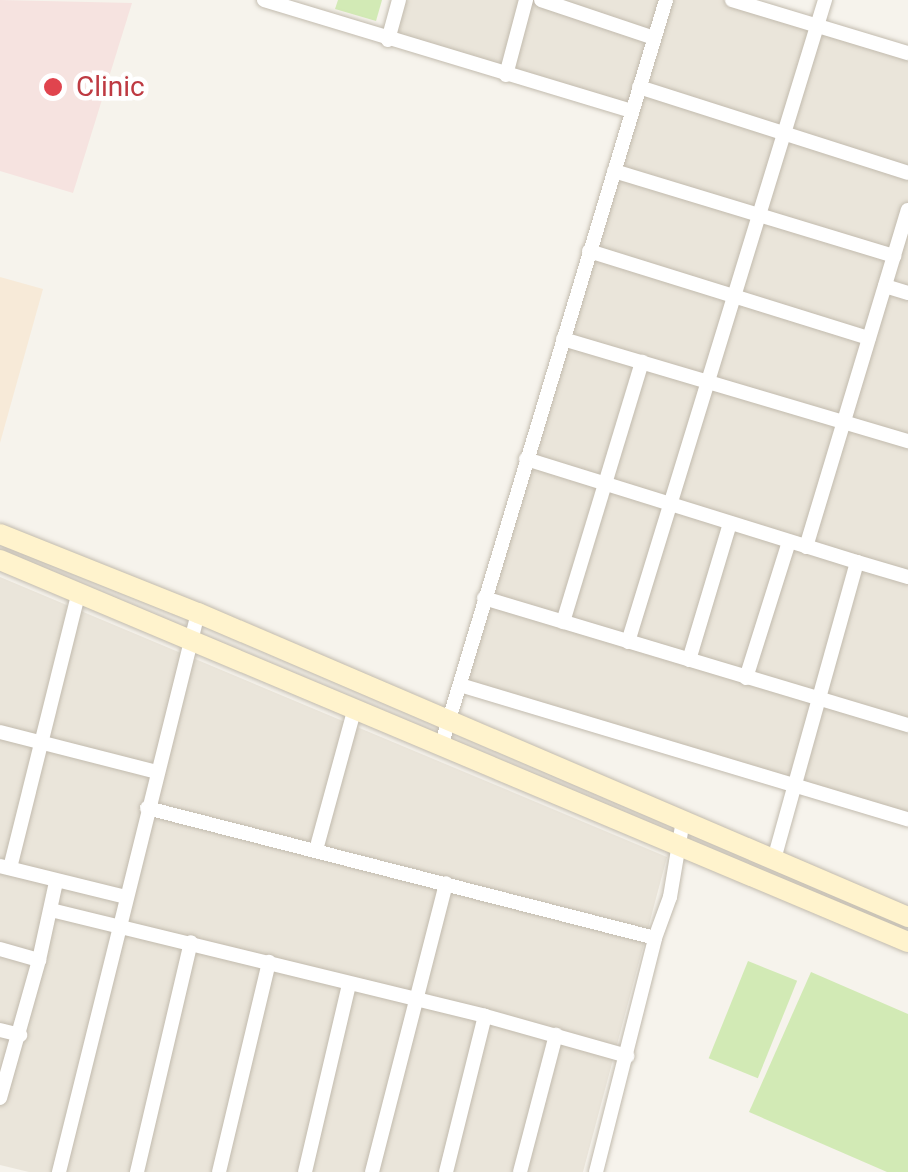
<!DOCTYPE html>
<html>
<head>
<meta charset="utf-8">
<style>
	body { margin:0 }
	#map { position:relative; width:908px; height:1172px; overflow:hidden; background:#f6f3ec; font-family:Roboto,sans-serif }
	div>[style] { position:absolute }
	.residential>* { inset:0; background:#eae5da }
	.commercial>* { inset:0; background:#f7ead8 }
	.medical>* { inset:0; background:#f6e3e0 }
	.green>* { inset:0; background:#d2eab5; transform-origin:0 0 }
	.roads { filter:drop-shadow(0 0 2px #c2bbae) drop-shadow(0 0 2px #c2bbae) }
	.minor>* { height:14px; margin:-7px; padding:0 7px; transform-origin:7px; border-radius:7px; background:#fff }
	.secondary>* { height:20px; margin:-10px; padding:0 10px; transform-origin:10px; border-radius:10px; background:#fff3cd }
	.dots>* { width:28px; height:28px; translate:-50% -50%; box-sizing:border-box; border:5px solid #fff; border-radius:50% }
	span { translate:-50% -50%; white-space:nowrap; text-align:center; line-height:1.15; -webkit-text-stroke:9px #fff; paint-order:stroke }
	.health-label { font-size:28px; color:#be3a42 }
	.left { translate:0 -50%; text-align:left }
</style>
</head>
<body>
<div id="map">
	<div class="residential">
		<div style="clip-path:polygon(393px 0,665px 0,631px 110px,382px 36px)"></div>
		<div style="clip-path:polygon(667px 0,724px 0,908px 55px,908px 816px,461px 685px)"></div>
		<div style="clip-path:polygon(0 577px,667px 857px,583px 1172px,29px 1172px,0 1165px)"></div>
	</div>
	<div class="commercial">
		<div style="clip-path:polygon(0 277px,43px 289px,0 443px)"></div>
	</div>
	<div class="medical">
		<div style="clip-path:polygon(0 0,132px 3px,73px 193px,0 171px)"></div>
	</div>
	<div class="green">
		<div style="clip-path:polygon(338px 0,382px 0,376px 21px,335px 9px)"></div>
		<div style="left:748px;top:961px;width:53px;height:105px;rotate:22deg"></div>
		<div style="clip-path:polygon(811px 972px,908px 1014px,908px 1172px,887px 1172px,749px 1112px)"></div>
	</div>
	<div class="roads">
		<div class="minor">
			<div style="left:264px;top:0;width:384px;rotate:16.8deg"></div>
			<div style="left:541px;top:0;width:119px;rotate:18.6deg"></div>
			<div style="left:732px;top:0;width:184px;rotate:16.8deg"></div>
			<div style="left:388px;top:40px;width:41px;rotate:-74.6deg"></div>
			<div style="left:506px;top:75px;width:78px;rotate:-75.1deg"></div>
			<div style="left:639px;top:87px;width:282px;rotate:17.7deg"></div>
			<div style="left:614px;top:171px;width:293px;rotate:16.9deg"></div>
			<div style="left:589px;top:251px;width:293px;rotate:17.3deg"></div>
			<div style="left:885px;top:286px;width:24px;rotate:17deg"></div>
			<div style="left:563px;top:339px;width:360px;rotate:16.5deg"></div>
			<div style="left:526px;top:459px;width:347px;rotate:17.3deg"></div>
			<div style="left:857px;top:562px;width:308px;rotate:105.6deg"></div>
			<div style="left:806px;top:547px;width:352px;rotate:-73.2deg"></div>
			<div style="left:857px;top:562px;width:53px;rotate:16.4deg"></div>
			<div style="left:484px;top:598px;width:443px;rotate:16.7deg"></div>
			<div style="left:563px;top:622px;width:272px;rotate:-73.1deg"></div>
			<div style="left:628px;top:642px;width:672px;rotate:-72.94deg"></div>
			<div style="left:689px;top:660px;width:143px;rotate:-73.3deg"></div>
			<div style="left:746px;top:678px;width:143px;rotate:-72.5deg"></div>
			<div style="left:460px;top:685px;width:468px;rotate:16.7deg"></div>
			<div style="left:0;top:732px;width:162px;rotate:14.3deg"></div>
			<div style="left:442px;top:743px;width:776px;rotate:-73.22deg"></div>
			<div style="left:147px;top:808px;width:524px;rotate:14.35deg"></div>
			<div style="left:316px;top:850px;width:148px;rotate:-74.7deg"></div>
			<div style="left:0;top:866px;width:130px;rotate:13.8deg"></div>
			<div style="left:10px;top:868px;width:284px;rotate:-76deg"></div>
			<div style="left:51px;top:910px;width:447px;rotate:13.7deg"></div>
			<div style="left:485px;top:1016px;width:148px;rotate:15.7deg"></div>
			<div style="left:0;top:949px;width:41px;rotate:15.8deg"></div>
			<div style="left:0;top:1030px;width:21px;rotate:14deg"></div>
			<div style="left:0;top:1098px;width:143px;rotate:-74.2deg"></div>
			<div style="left:39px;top:960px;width:80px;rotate:-77.7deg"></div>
			<div style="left:59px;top:1172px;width:576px;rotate:-76.04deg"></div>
			<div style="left:137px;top:1172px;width:236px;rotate:-76.8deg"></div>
			<div style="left:219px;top:1172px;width:216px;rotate:-76.6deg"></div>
			<div style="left:305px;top:1172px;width:192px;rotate:-76.8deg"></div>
			<div style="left:372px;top:1172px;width:298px;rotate:-75.6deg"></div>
			<div style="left:446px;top:1172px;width:161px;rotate:-76deg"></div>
			<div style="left:520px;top:1172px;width:142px;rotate:-75.3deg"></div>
			<div style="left:596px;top:1172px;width:241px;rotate:-75.8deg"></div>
			<div style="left:655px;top:938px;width:44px;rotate:-69.9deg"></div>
			<div style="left:670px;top:897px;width:78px;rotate:-80.4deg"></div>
		</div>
		<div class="secondary">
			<div style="left:0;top:534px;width:213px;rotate:21.8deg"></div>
			<div style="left:198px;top:613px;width:772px;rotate:23.18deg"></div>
			<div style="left:0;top:560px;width:985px;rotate:22.82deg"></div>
		</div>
	</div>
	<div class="dots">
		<div style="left:53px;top:87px;background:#e0444e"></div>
	</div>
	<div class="health-label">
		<span class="left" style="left:76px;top:87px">Clinic</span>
	</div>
</div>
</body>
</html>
